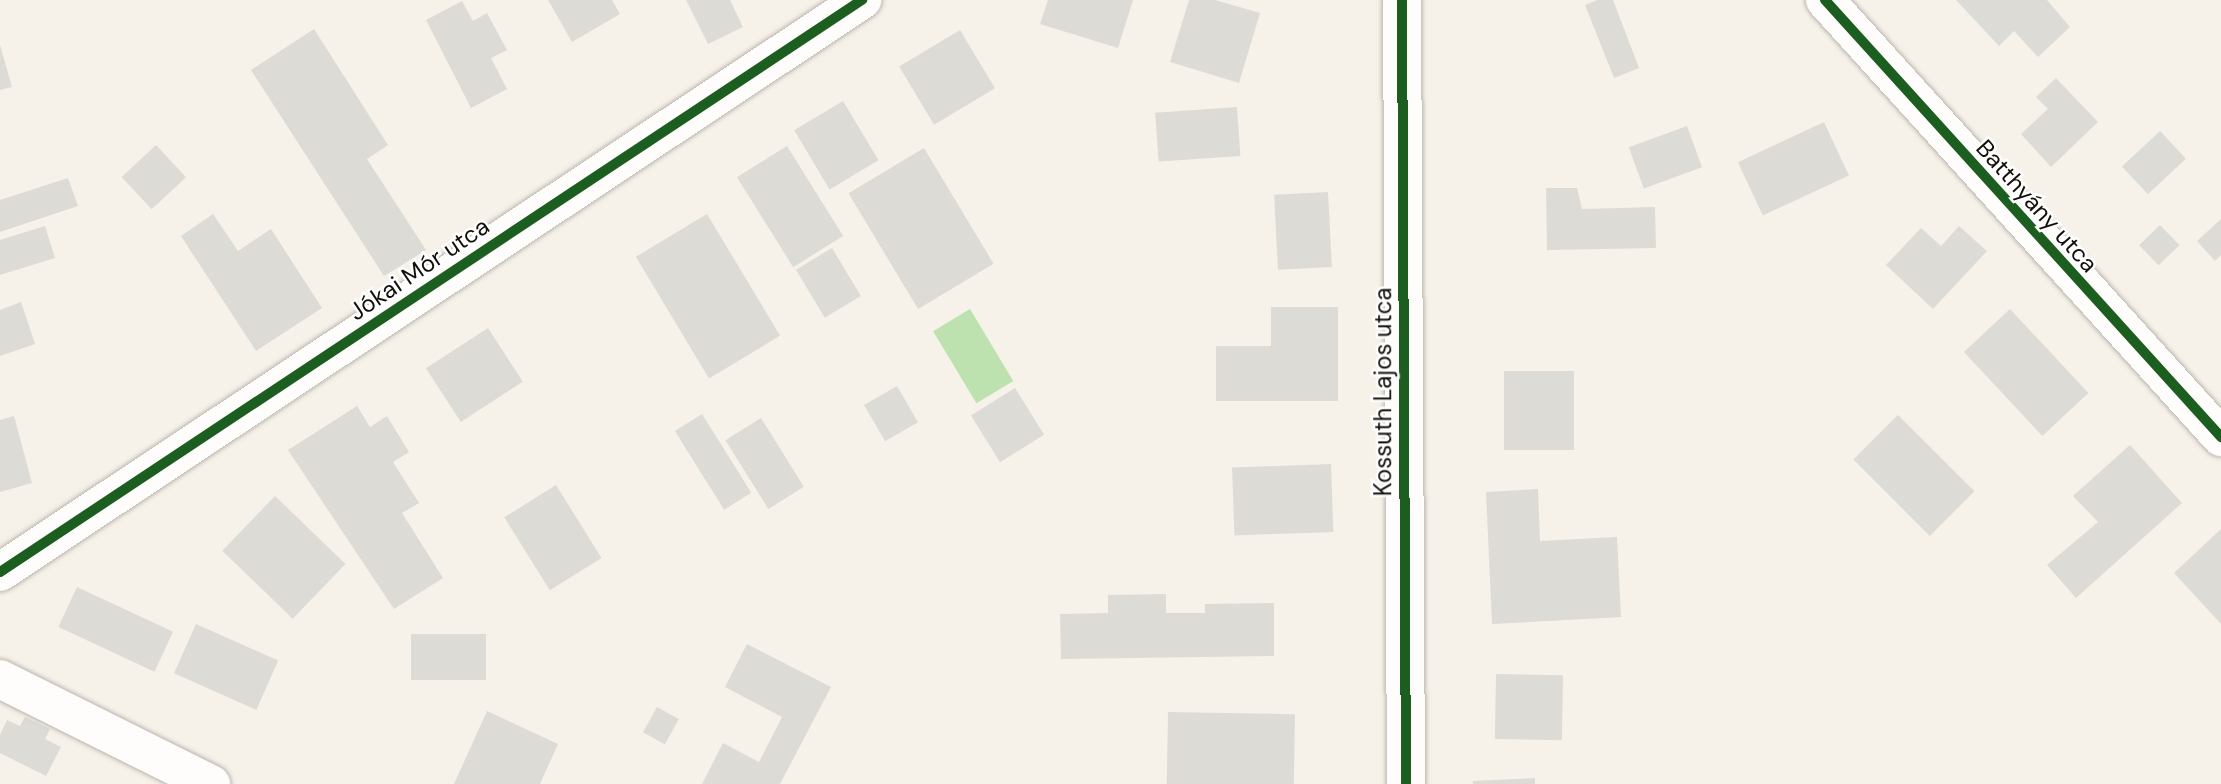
<!DOCTYPE html>
<html>
<head>
<meta charset="utf-8">
<style>
	body { margin:0 }
	#map { position:relative; width:2221px; height:784px; overflow:hidden; background:#f6f2e9; font-family:"DM Sans",sans-serif }
	div>[style] { position:absolute }
	.water>* { inset:0; background:#bee2af; transform-origin:0 0 }
	.building>* { inset:0; background:#dddbd5; transform-origin:0 0 }
	.roads { filter:drop-shadow(0 0 2px #bab6af) drop-shadow(0 0 2px #bab6af) }
	.minor>* { height:38px; margin:-19px; padding:0 19px; transform-origin:19px; border-radius:19px; background:#fefdfc }
	.cycleway>* { height:10px; margin:-5px; padding:0 5px; transform-origin:5px; border-radius:5px; background:#1b5e20 }
	span { translate:-50% -50%; white-space:nowrap; text-align:center; line-height:1.15; -webkit-text-stroke:5px #fff; paint-order:stroke }
	.street-label { font-size:24px; color:#13100b }
</style>
</head>
<body>
<div id="map">
	<div class="water">
		<div style="left:970px;top:309px;width:84px;height:43px;rotate:59deg"></div>
	</div>
	<div class="building">
		<div style="clip-path:polygon(548px 0,612px 0,620px 14px,572px 42px)"></div>
		<div style="clip-path:polygon(686px 0,730px 0,743px 27px,708px 44px)"></div>
		<div style="clip-path:polygon(1048px 0,1133px 0,1118px 48px,1040px 24px)"></div>
		<div style="clip-path:polygon(1189px 0,1215px 0,1260px 13px,1239px 83px,1170px 62px)"></div>
		<div style="clip-path:polygon(1597px 0,1613px 0,1639px 68px,1614px 78px,1585px 5px)"></div>
		<div style="clip-path:polygon(1956px 0,2047px 0,2070px 27px,2038px 57px,2014px 31px,1999px 46px)"></div>
		<div style="clip-path:polygon(462px 1px,473px 21px,487px 13px,507px 50px,491px 58px,507px 89px,471px 108px,426px 20px)"></div>
		<div style="clip-path:polygon(314px 29px,388px 145px,367px 159px,426px 250px,384px 276px,251px 70px)"></div>
		<div style="left:960px;top:30px;width:68px;height:71px;rotate:59deg"></div>
		<div style="clip-path:polygon(0 45px,12px 87px,0 90px)"></div>
		<div style="clip-path:polygon(2056px 78px,2098px 122px,2051px 167px,2021px 134px,2048px 109px,2036px 97px)"></div>
		<div style="left:843px;top:101px;width:69px;height:57px;rotate:59deg"></div>
		<div style="left:1237px;top:107px;width:49px;height:82px;rotate:86deg"></div>
		<div style="left:1824px;top:122px;width:59px;height:95px;rotate:65deg"></div>
		<div style="left:1687px;top:126px;width:44px;height:62px;rotate:70deg"></div>
		<div style="left:2160px;top:131px;width:38px;height:52px;rotate:47deg"></div>
		<div style="left:156px;top:145px;width:44px;height:47px;rotate:47deg"></div>
		<div style="left:787px;top:146px;width:106px;height:59px;rotate:58deg"></div>
		<div style="left:924px;top:148px;width:135px;height:88px;rotate:59deg"></div>
		<div style="clip-path:polygon(68px 178px,78px 206px,0 232px,0 200px)"></div>
		<div style="clip-path:polygon(1546px 188px,1577px 188px,1582px 209px,1655px 207px,1656px 248px,1547px 250px)"></div>
		<div style="left:1328px;top:192px;width:75px;height:54px;rotate:87deg"></div>
		<div style="clip-path:polygon(213px 214px,238px 251px,271px 229px,322px 308px,256px 351px,181px 236px)"></div>
		<div style="left:707px;top:214px;width:142px;height:83px;rotate:59deg"></div>
		<div style="clip-path:polygon(2221px 219px,2221px 255px,2215px 261px,2197px 241px)"></div>
		<div style="left:2160px;top:225px;width:28px;height:29px;rotate:46deg"></div>
		<div style="clip-path:polygon(45px 226px,55px 258px,0 275px,0 240px)"></div>
		<div style="clip-path:polygon(1959px 226px,1987px 251px,1933px 309px,1886px 265px,1921px 228px,1941px 246px)"></div>
		<div style="left:832px;top:248px;width:56px;height:42px;rotate:59deg"></div>
		<div style="clip-path:polygon(21px 302px,35px 344px,0 356px,0 310px)"></div>
		<div style="clip-path:polygon(1271px 307px,1338px 307px,1338px 401px,1216px 401px,1216px 346px,1271px 346px)"></div>
		<div style="left:2010px;top:309px;width:115px;height:63px;rotate:47deg"></div>
		<div style="left:488px;top:328px;width:64px;height:74px;rotate:57deg"></div>
		<div style="left:1504px;top:371px;width:70px;height:79px"></div>
		<div style="left:897px;top:386px;width:42px;height:38px;rotate:60deg"></div>
		<div style="left:1015px;top:388px;width:55px;height:52px;rotate:58deg"></div>
		<div style="clip-path:polygon(357px 406px,370px 427px,387px 416px,409px 452px,393px 462px,419px 503px,402px 513px,443px 578px,394px 609px,288px 450px)"></div>
		<div style="left:702px;top:414px;width:93px;height:32px;rotate:58deg"></div>
		<div style="left:1898px;top:415px;width:108px;height:63px;rotate:45deg"></div>
		<div style="clip-path:polygon(14px 416px,32px 483px,0 492px,0 420px)"></div>
		<div style="left:761px;top:418px;width:81px;height:42px;rotate:58deg"></div>
		<div style="clip-path:polygon(2130px 445px,2182px 503px,2076px 598px,2047px 565px,2098px 522px,2073px 496px)"></div>
		<div style="left:1331px;top:464px;width:68px;height:99px;rotate:88deg"></div>
		<div style="left:556px;top:485px;width:86px;height:61px;rotate:58deg"></div>
		<div style="clip-path:polygon(1538px 489px,1540px 541px,1617px 537px,1621px 617px,1492px 624px,1486px 492px)"></div>
		<div style="left:275px;top:496px;width:98px;height:76px;rotate:44deg"></div>
		<div style="clip-path:polygon(2221px 529px,2221px 624px,2174px 573px)"></div>
		<div style="left:77px;top:587px;width:106px;height:44px;rotate:25deg"></div>
		<div style="clip-path:polygon(1166px 594px,1166px 613px,1205px 613px,1205px 604px,1274px 603px,1274px 656px,1061px 659px,1060px 614px,1108px 613px,1108px 595px)"></div>
		<div style="left:196px;top:624px;width:90px;height:54px;rotate:24deg"></div>
		<div style="left:411px;top:634px;width:75px;height:46px"></div>
		<div style="clip-path:polygon(747px 644px,831px 687px,780px 784px,702px 784px,723px 743px,759px 762px,782px 717px,725px 687px)"></div>
		<div style="left:1496px;top:674px;width:67px;height:65px;rotate:1deg"></div>
		<div style="left:657px;top:707px;width:25px;height:29px;rotate:29deg"></div>
		<div style="clip-path:polygon(487px 711px,558px 744px,540px 784px,454px 784px)"></div>
		<div style="left:1168px;top:712px;width:127px;height:72px;rotate:1deg"></div>
		<div style="clip-path:polygon(25px 717px,50px 729px,45px 739px,61px 747px,46px 776px,0 753px,0 735px,7px 720px,20px 726px)"></div>
		<div style="clip-path:polygon(1535px 778px,1535px 784px,1473px 784px,1473px 781px)"></div>
	</div>
	<div class="roads">
		<div class="minor">
			<div style="left:1402px;top:0;width:784px;rotate:89.71deg"></div>
			<div style="left:1825px;top:0;width:590px;rotate:47.82deg"></div>
			<div style="left:0;top:572px;width:1035px;rotate:-33.57deg"></div>
			<div style="left:0;top:679px;width:236px;rotate:26.5deg"></div>
		</div>
	</div>
	<div class="cycleway">
		<div style="left:1402px;top:0;width:784px;rotate:89.71deg"></div>
		<div style="left:1825px;top:0;width:590px;rotate:47.82deg"></div>
		<div style="left:0;top:572px;width:1035px;rotate:-33.57deg"></div>
	</div>
	<div class="street-label">
		<span style="left:2037px;top:206px;rotate:48deg">Batthyány utca</span>
		<span style="left:419px;top:269px;rotate:-34deg">Jókai Mór utca</span>
		<span style="left:1383px;top:392px;rotate:-90deg">Kossuth Lajos utca</span>
	</div>
</div>
</body>
</html>
